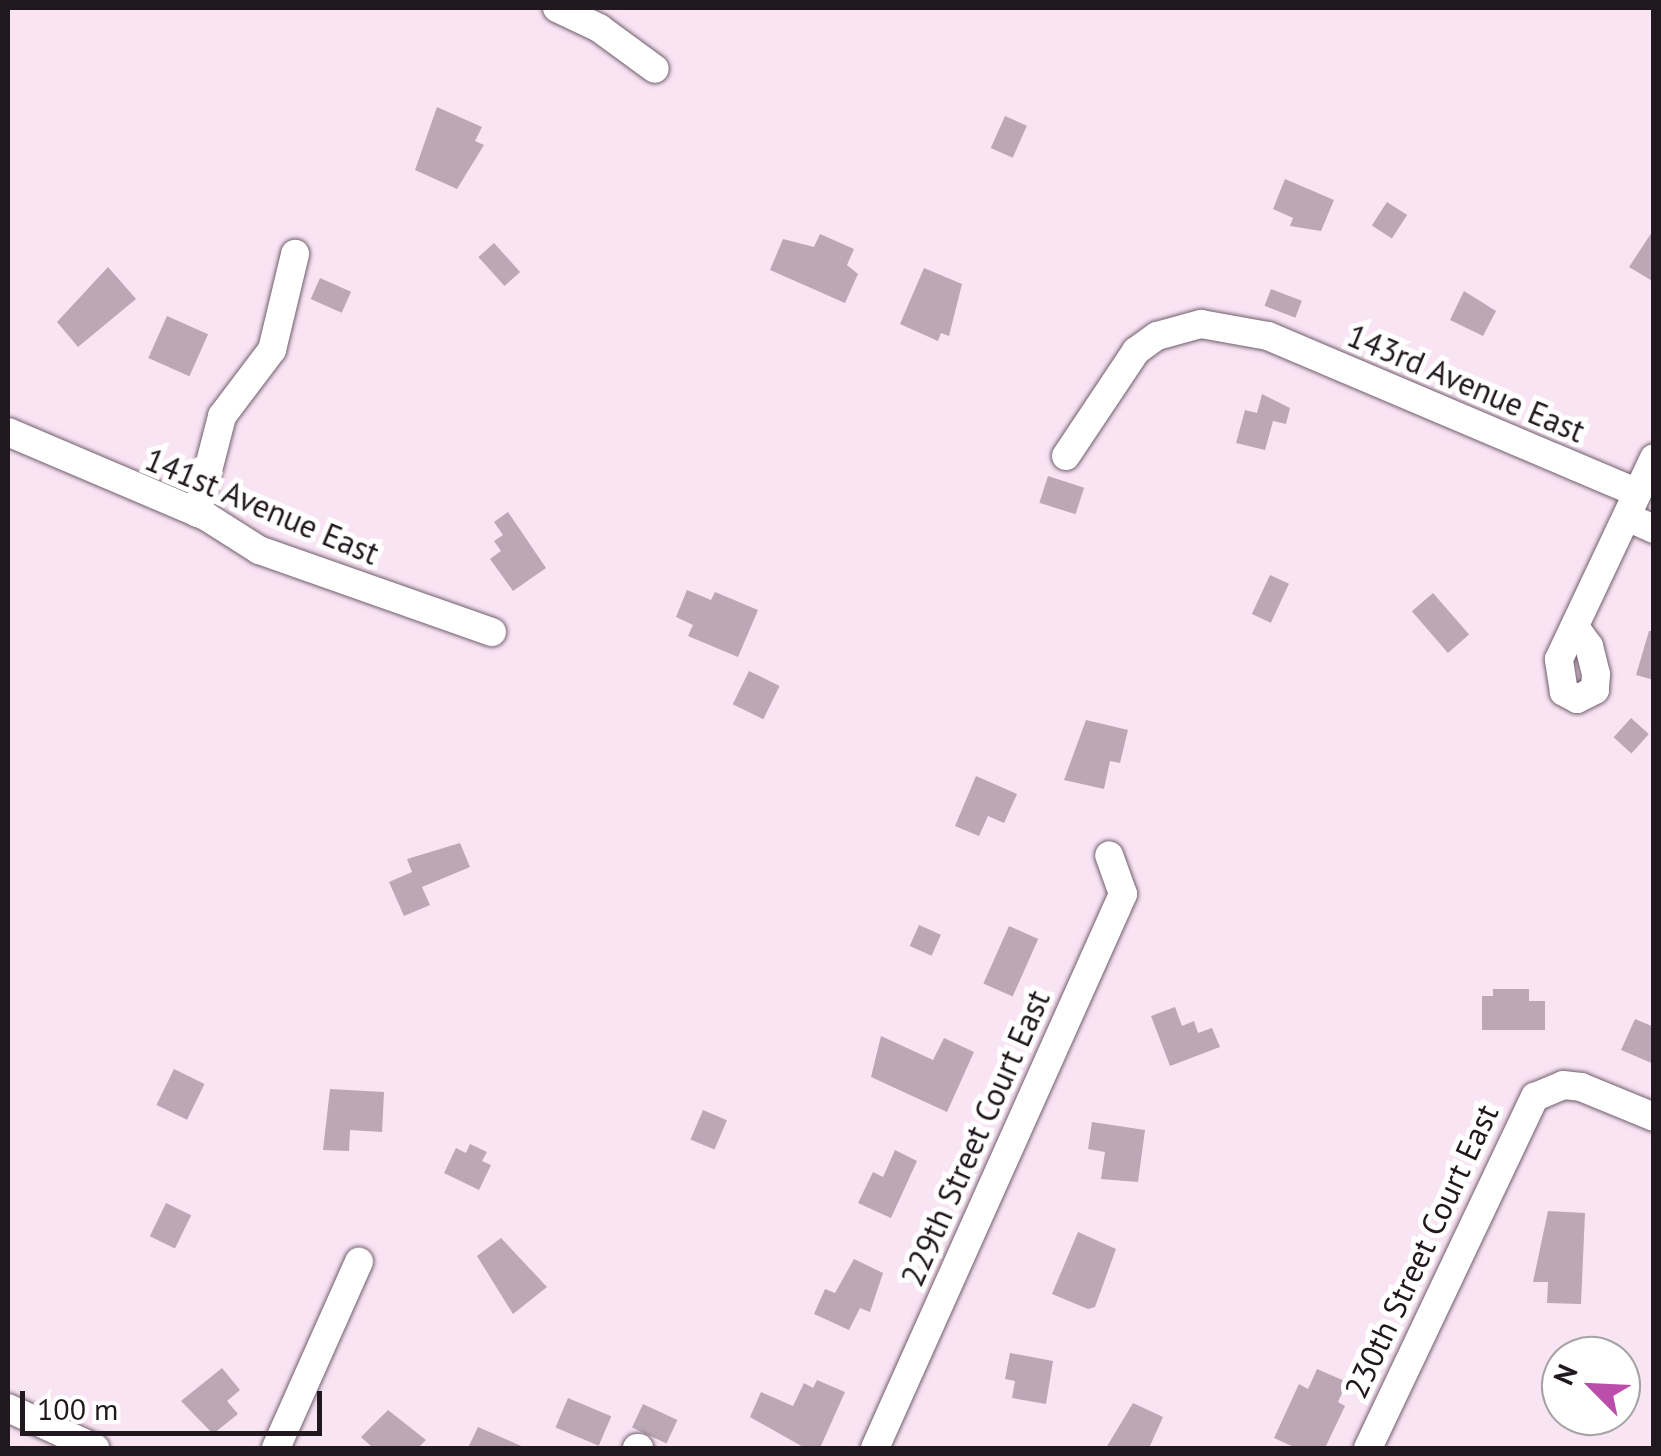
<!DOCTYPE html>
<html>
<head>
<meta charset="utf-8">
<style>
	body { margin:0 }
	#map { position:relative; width:1661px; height:1456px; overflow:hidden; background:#f9e4f4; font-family:"PT Sans",sans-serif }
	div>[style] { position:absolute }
	.building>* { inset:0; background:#bba7b6; transform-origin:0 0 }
	.roads { filter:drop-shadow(0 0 2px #705e6c) drop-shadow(0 0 2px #705e6c) }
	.minor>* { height:28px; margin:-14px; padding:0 14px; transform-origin:14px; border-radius:14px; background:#fff }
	span { translate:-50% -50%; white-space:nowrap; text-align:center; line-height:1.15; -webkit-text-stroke:10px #fff; paint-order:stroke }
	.street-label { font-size:32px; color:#20181e }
	.frame { position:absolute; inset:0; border:10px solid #20181e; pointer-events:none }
	.north { position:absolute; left:1541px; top:1336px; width:100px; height:100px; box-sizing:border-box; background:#fff; border:2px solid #a6a3a5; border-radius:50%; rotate:294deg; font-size:28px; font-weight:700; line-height:40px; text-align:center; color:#20181e }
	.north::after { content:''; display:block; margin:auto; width:35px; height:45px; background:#bc4eab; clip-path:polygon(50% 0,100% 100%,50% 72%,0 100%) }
	.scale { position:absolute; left:20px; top:1391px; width:302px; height:45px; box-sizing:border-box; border:5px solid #20181e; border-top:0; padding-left:12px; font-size:30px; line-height:35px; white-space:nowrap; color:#20181e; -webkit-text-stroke:8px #fff; paint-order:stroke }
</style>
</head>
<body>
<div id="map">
	<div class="building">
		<div style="clip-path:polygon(437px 107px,482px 127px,475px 141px,484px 145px,457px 189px,415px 170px)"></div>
		<div style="left:1005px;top:116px;width:24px;height:35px;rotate:24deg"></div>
		<div style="clip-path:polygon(1285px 179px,1334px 200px,1321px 231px,1290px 226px,1293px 218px,1273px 209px)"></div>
		<div style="left:1387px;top:202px;width:24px;height:28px;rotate:33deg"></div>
		<div style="clip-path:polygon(1654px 229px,1654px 282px,1629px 267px)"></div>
		<div style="clip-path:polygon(820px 234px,854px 249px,847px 265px,858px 274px,845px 303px,770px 270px,783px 239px,814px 247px)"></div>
		<div style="left:494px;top:243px;width:39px;height:21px;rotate:48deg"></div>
		<div style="clip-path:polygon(108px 267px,136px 299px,78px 347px,57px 322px)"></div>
		<div style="clip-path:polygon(924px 268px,962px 284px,949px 336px,941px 333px,938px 341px,900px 324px)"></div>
		<div style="left:320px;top:278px;width:34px;height:23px;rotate:24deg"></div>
		<div style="left:1271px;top:289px;width:33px;height:18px;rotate:21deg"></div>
		<div style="clip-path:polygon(1464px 291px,1496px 311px,1483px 336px,1450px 320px)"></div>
		<div style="left:167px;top:316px;width:45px;height:46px;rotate:24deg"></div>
		<div style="clip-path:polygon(1262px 394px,1290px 408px,1286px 424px,1273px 421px,1265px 450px,1236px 443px,1245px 410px,1257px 413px)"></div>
		<div style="left:1048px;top:476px;width:38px;height:28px;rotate:18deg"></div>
		<div style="clip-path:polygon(508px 512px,546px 568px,513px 591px,490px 559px,501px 551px,494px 541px,503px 535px,494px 522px)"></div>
		<div style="left:1270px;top:575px;width:21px;height:43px;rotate:25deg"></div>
		<div style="clip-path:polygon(687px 590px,711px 600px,715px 592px,758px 610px,738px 657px,688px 636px,693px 625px,676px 617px)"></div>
		<div style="left:1433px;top:593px;width:55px;height:28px;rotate:49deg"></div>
		<div style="clip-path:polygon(1649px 631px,1654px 631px,1654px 680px,1636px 675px)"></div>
		<div style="left:749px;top:671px;width:34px;height:37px;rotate:26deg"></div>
		<div style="left:1631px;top:718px;width:24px;height:26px;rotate:42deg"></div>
		<div style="clip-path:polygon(1086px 720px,1128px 730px,1120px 763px,1110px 761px,1104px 789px,1064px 780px)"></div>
		<div style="clip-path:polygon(976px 776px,1017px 794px,1004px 823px,988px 816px,979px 836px,955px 826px)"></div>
		<div style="clip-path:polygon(460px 843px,470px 867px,422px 887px,430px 905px,404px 916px,389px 882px,412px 872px,407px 859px)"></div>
		<div style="left:919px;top:925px;width:24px;height:23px;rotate:24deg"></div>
		<div style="left:1009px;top:926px;width:32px;height:63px;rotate:24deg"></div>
		<div style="clip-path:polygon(1493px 989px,1529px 989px,1529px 1001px,1545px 1001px,1545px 1030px,1482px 1030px,1482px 996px,1493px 996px)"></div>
		<div style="clip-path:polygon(1175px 1007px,1182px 1026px,1194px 1021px,1198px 1033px,1212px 1028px,1220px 1047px,1170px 1066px,1151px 1016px)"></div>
		<div style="clip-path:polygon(1635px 1019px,1654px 1027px,1654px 1064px,1621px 1050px)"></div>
		<div style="clip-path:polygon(881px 1036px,933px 1060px,944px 1038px,974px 1052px,947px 1112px,871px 1077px)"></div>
		<div style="left:174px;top:1069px;width:34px;height:40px;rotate:26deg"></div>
		<div style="clip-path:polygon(330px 1089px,384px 1092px,382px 1132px,350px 1130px,349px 1151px,323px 1150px)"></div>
		<div style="left:703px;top:1110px;width:26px;height:32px;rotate:23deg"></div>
		<div style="clip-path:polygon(1092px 1122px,1145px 1130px,1138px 1182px,1101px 1179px,1105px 1152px,1088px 1149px)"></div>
		<div style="clip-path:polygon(470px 1144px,487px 1152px,482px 1161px,491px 1165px,479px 1190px,444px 1173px,456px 1148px,466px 1153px)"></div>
		<div style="clip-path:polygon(895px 1150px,917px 1161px,891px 1218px,858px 1203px,873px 1172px,883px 1177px)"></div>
		<div style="left:166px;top:1203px;width:28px;height:37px;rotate:26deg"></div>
		<div style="clip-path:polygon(1548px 1211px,1585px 1213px,1581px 1304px,1547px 1303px,1548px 1282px,1533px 1282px)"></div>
		<div style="clip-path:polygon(1078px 1232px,1116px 1249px,1095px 1307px,1088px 1309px,1052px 1294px)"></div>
		<div style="clip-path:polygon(501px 1238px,547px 1287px,513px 1314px,477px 1256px)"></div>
		<div style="clip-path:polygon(854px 1259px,883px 1273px,870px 1312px,860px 1308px,849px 1330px,814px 1314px,825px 1289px,835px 1293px)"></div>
		<div style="clip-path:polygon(1010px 1353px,1053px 1361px,1046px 1404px,1012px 1398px,1015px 1381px,1005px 1379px)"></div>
		<div style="clip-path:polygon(222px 1368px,240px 1390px,227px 1401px,238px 1414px,213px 1434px,181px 1401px)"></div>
		<div style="clip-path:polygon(1317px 1369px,1347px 1382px,1338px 1402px,1345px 1406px,1325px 1448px,1296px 1448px,1274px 1438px,1299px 1384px,1308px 1389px)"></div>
		<div style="clip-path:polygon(817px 1380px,845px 1392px,820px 1448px,805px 1448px,750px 1417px,761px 1392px,793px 1406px,804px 1383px,813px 1388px)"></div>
		<div style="left:568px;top:1398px;width:47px;height:32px;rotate:23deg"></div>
		<div style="clip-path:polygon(1133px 1403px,1163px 1417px,1149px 1448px,1106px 1448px)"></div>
		<div style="left:643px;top:1404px;width:38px;height:26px;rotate:25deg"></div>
		<div style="clip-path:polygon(388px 1410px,426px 1440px,418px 1448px,373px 1448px,361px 1437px)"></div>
		<div style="clip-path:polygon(478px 1427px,526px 1448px,468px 1448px)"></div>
	</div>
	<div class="roads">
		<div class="minor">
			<div style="left:557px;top:8px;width:47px;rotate:25.5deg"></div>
			<div style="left:599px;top:28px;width:69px;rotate:36.2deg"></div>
			<div style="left:8px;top:432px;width:216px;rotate:23.1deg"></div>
			<div style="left:207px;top:517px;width:62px;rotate:32.4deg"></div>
			<div style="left:259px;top:550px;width:247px;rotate:19.4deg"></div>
			<div style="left:1066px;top:456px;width:126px;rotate:-56.3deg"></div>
			<div style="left:1136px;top:351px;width:26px;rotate:-36deg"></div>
			<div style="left:1157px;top:336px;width:46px;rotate:-15.3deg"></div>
			<div style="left:1201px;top:324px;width:68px;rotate:10.2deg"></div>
			<div style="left:1268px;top:336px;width:401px;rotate:23deg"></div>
			<div style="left:197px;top:513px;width:100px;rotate:-75.5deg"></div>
			<div style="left:222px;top:416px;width:83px;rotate:-52.9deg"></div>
			<div style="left:272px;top:350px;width:99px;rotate:-76.5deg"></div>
			<div style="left:1627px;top:517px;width:30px;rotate:24deg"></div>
			<div style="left:1575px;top:627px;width:24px;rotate:54deg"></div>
			<div style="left:1589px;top:646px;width:29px;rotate:76deg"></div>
			<div style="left:1596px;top:674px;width:16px;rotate:94deg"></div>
			<div style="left:1595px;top:690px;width:20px;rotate:153deg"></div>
			<div style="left:1577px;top:699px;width:15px;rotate:-152deg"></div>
			<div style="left:1564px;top:692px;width:33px;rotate:-99deg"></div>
			<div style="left:1559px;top:659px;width:222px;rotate:-64.7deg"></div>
			<div style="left:8px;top:1408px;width:96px;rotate:24.7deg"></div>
			<div style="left:276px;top:1448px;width:204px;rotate:-66deg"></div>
			<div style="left:637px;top:1448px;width:2px"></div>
			<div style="left:875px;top:1448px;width:607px;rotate:-65.88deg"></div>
			<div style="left:1123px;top:894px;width:41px;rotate:-109.7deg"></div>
			<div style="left:1368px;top:1448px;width:389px;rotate:-64.6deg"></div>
			<div style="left:1535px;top:1097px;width:30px;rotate:-23deg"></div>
			<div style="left:1563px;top:1085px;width:18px;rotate:6deg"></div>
			<div style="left:1581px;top:1087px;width:79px;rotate:22.3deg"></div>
		</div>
	</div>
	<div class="street-label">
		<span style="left:1466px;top:383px;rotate:23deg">143rd Avenue East</span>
		<span style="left:262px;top:506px;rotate:23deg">141st Avenue East</span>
		<span style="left:975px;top:1138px;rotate:-66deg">229th Street Court East</span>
		<span style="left:1421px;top:1251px;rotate:-65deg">230th Street Court East</span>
	</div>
	<div class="frame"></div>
	<div class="north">N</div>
	<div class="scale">100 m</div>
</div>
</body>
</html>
